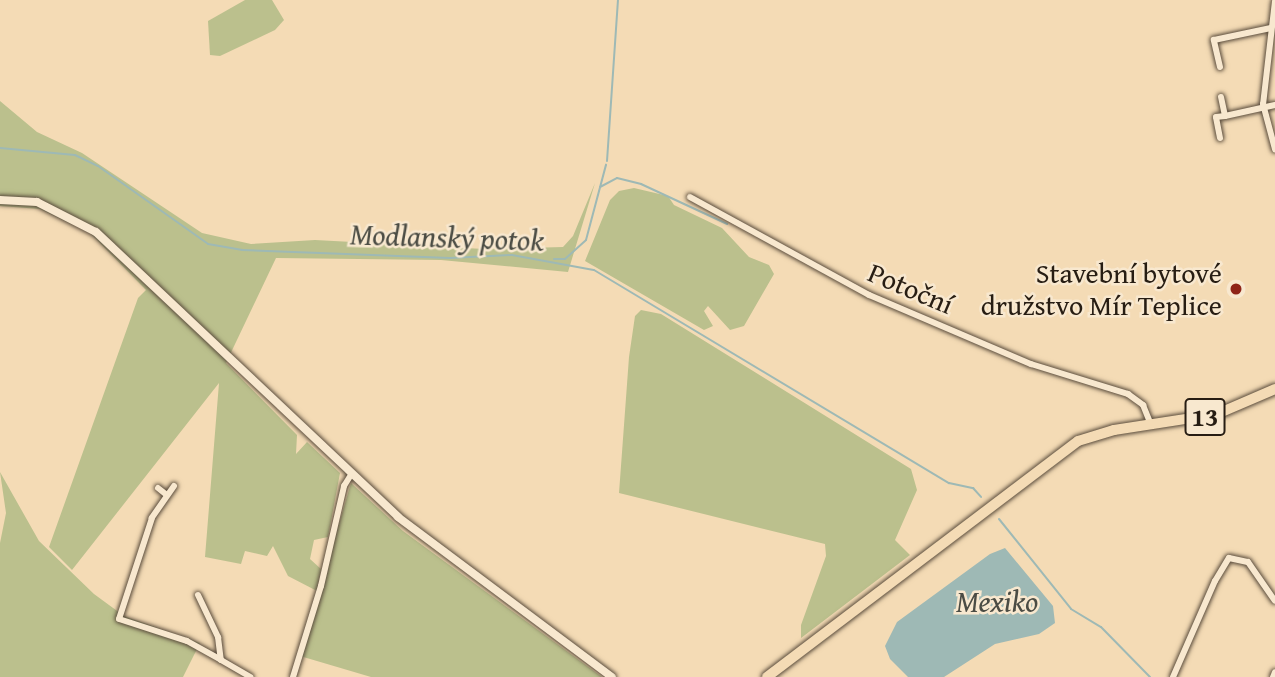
<!DOCTYPE html>
<html>
<head>
<meta charset="utf-8">
<style>
	body { margin:0 }
	#map { position:relative; width:1275px; height:677px; overflow:hidden; background:#f4dbb5; font-family:"Gentium Book Plus",serif }
	div>[style] { position:absolute }
	.green>* { inset:0; background:#bbc08d }
	.water>* { inset:0; background:#9eb9b5 }
	.stream>* { height:2px; margin:-1px; padding:0 1px; transform-origin:1px; border-radius:1px; background:#9eb9b5 }
	.roads { filter:drop-shadow(0 0 2px #5a4c3c) drop-shadow(0 0 2px #5a4c3c) }
	.minor>* { height:6px; margin:-3px; padding:0 3px; transform-origin:3px; border-radius:3px; background:#f8e8cf }
	.tertiary>* { height:8px; margin:-4px; padding:0 4px; transform-origin:4px; border-radius:4px; background:#f8e8cf }
	.primary>* { height:10px; margin:-5px; padding:0 5px; transform-origin:5px; border-radius:5px; background:#f4dbb5 }
	.dots>* { width:19px; height:19px; translate:-50% -50%; box-sizing:border-box; border:4px solid #f8e8cf; border-radius:50% }
	span { translate:-50% -50%; white-space:nowrap; text-align:center; line-height:1.15; -webkit-text-stroke:5px #f8e8cf; paint-order:stroke }
	.shield-label span { padding:2px 5px; background:#f8e8cf; border:2px solid; border-radius:5px; -webkit-text-stroke-width:0 }
	.shield-label { font-size:26px; color:#271d13; font-weight:700 }
	.poi-label { font-size:28px; color:#271d13 }
	.right { translate:-100% -50%; text-align:right }
	.street-label { font-size:28px; color:#271d13 }
	.water-label { font-size:30px; color:#4b4c44; font-style:italic }
</style>
</head>
<body>
<div id="map">
	<div class="green">
		<div style="clip-path:polygon(245px 0,272px 0,284px 20px,275px 30px,220px 56px,210px 55px,208px 21px)"></div>
		<div style="clip-path:polygon(0 101px,37px 132px,82px 153px,202px 233px,251px 244px,315px 240px,484px 249px,563px 247px,573px 236px,595px 183px,568px 272px,441px 260px,276px 258px,226px 363px,297px 435px,296px 454px,307px 442px,340px 473px,328px 537px,314px 540px,310px 559px,321px 569px,317px 591px,288px 576px,273px 546px,267px 556px,245px 551px,241px 564px,205px 557px,219px 383px,72px 570px,49px 547px,138px 298px,146px 290px,90px 233px,40px 209px,0 206px)"></div>
		<div style="clip-path:polygon(634px 188px,668px 196px,674px 205px,722px 228px,749px 257px,769px 265px,774px 274px,744px 326px,730px 330px,708px 306px,704px 311px,713px 326px,704px 330px,585px 261px,610px 200px,619px 191px)"></div>
		<div style="clip-path:polygon(641px 310px,661px 314px,911px 469px,917px 490px,895px 540px,910px 555px,801px 638px,801px 625px,826px 556px,825px 544px,619px 493px,629px 357px,635px 316px)"></div>
		<div style="clip-path:polygon(0 472px,39px 541px,94px 594px,124px 616px,200px 643px,183px 677px,0 677px,0 543px,6px 513px)"></div>
		<div style="clip-path:polygon(351px 483px,403px 531px,602px 677px,371px 677px,300px 656px)"></div>
	</div>
	<div class="water">
		<div style="clip-path:polygon(1005px 548px,1053px 606px,1055px 623px,1039px 634px,995px 644px,944px 677px,908px 677px,890px 659px,885px 646px,897px 622px,990px 554px)"></div>
	</div>
	<div class="stream">
		<div style="left:0;top:148px;width:75px;rotate:5.3deg"></div>
		<div style="left:75px;top:155px;width:25px;rotate:26deg"></div>
		<div style="left:98px;top:166px;width:135px;rotate:35.3deg"></div>
		<div style="left:208px;top:244px;width:35px;rotate:10deg"></div>
		<div style="left:242px;top:250px;width:208px;rotate:2.2deg"></div>
		<div style="left:450px;top:258px;width:62px;rotate:-2.8deg"></div>
		<div style="left:512px;top:255px;width:83px;rotate:10.4deg"></div>
		<div style="left:594px;top:270px;width:414px;rotate:31deg"></div>
		<div style="left:949px;top:483px;width:25px;rotate:12deg"></div>
		<div style="left:973px;top:488px;width:12px;rotate:48deg"></div>
		<div style="left:607px;top:161px;width:161px;rotate:-86.1deg"></div>
		<div style="left:600px;top:187px;width:19px;rotate:-28deg"></div>
		<div style="left:617px;top:178px;width:25px;rotate:14deg"></div>
		<div style="left:641px;top:184px;width:95px;rotate:24.9deg"></div>
		<div style="left:554px;top:259px;width:11px"></div>
		<div style="left:565px;top:259px;width:28px;rotate:-42deg"></div>
		<div style="left:586px;top:240px;width:78px;rotate:-75.1deg"></div>
		<div style="left:999px;top:519px;width:115px;rotate:51.3deg"></div>
		<div style="left:1071px;top:609px;width:35px;rotate:31deg"></div>
		<div style="left:1101px;top:627px;width:70px;rotate:45.6deg"></div>
	</div>
	<div class="roads">
		<div class="minor">
			<div style="left:1275px;top:1px;width:104px;rotate:96.6deg"></div>
			<div style="left:1263px;top:104px;width:47px;rotate:75.1deg"></div>
			<div style="left:1220px;top:67px;width:28px;rotate:-103deg"></div>
			<div style="left:1214px;top:40px;width:58px;rotate:-11.9deg"></div>
			<div style="left:1221px;top:97px;width:19px;rotate:78deg"></div>
			<div style="left:1225px;top:116px;width:51px;rotate:-12.4deg"></div>
			<div style="left:1220px;top:138px;width:21px;rotate:-101deg"></div>
			<div style="left:1216px;top:117px;width:9px;rotate:-6deg"></div>
			<div style="left:690px;top:197px;width:204px;rotate:28.7deg"></div>
			<div style="left:869px;top:295px;width:176px;rotate:23.1deg"></div>
			<div style="left:1031px;top:364px;width:102px;rotate:17.2deg"></div>
			<div style="left:1128px;top:394px;width:19px;rotate:36deg"></div>
			<div style="left:1143px;top:405px;width:22px;rotate:68deg"></div>
			<div style="left:174px;top:486px;width:39px;rotate:125deg"></div>
			<div style="left:152px;top:518px;width:106px;rotate:108.1deg"></div>
			<div style="left:119px;top:619px;width:71px;rotate:17.9deg"></div>
			<div style="left:187px;top:641px;width:39px;rotate:29deg"></div>
			<div style="left:158px;top:488px;width:11px;rotate:38deg"></div>
			<div style="left:198px;top:595px;width:47px;rotate:64.5deg"></div>
			<div style="left:218px;top:637px;width:23px;rotate:83deg"></div>
			<div style="left:221px;top:660px;width:34px;rotate:30deg"></div>
			<div style="left:293px;top:677px;width:95px;rotate:-72.9deg"></div>
			<div style="left:321px;top:586px;width:103px;rotate:-77deg"></div>
			<div style="left:344px;top:486px;width:15px;rotate:-58deg"></div>
			<div style="left:1173px;top:677px;width:105px;rotate:-66.4deg"></div>
			<div style="left:1215px;top:581px;width:27px;rotate:-59deg"></div>
			<div style="left:1229px;top:558px;width:19px;rotate:12deg"></div>
			<div style="left:1248px;top:562px;width:47px;rotate:55.3deg"></div>
			<div style="left:1273px;top:677px;width:5px;rotate:-68deg"></div>
		</div>
		<div class="tertiary">
			<div style="left:0;top:200px;width:37px;rotate:3deg"></div>
			<div style="left:37px;top:202px;width:66px;rotate:27deg"></div>
			<div style="left:96px;top:232px;width:415px;rotate:43.3deg"></div>
			<div style="left:398px;top:517px;width:267px;rotate:36.8deg"></div>
		</div>
		<div class="primary">
			<div style="left:767px;top:677px;width:390px;rotate:-37.2deg"></div>
			<div style="left:1078px;top:441px;width:38px;rotate:-17deg"></div>
			<div style="left:1114px;top:430px;width:104px;rotate:-8.8deg"></div>
			<div style="left:1217px;top:414px;width:63px;rotate:-23.3deg"></div>
		</div>
	</div>
	<div class="dots">
		<div style="left:1236px;top:289px;background:#8f2418"></div>
	</div>
	<div class="shield-label">
		<span style="left:1205px;top:417px">13</span>
	</div>
	<div class="poi-label">
		<span class="right" style="left:1222px;top:289px">Stavební bytové<br>družstvo Mír Teplice</span>
	</div>
	<div class="street-label">
		<span style="left:911px;top:288px;rotate:23deg">Potoční</span>
	</div>
	<div class="water-label">
		<span style="left:447px;top:237px;rotate:2deg">Modlanský potok</span>
		<span style="left:997px;top:601px">Mexiko</span>
	</div>
</div>
</body>
</html>
